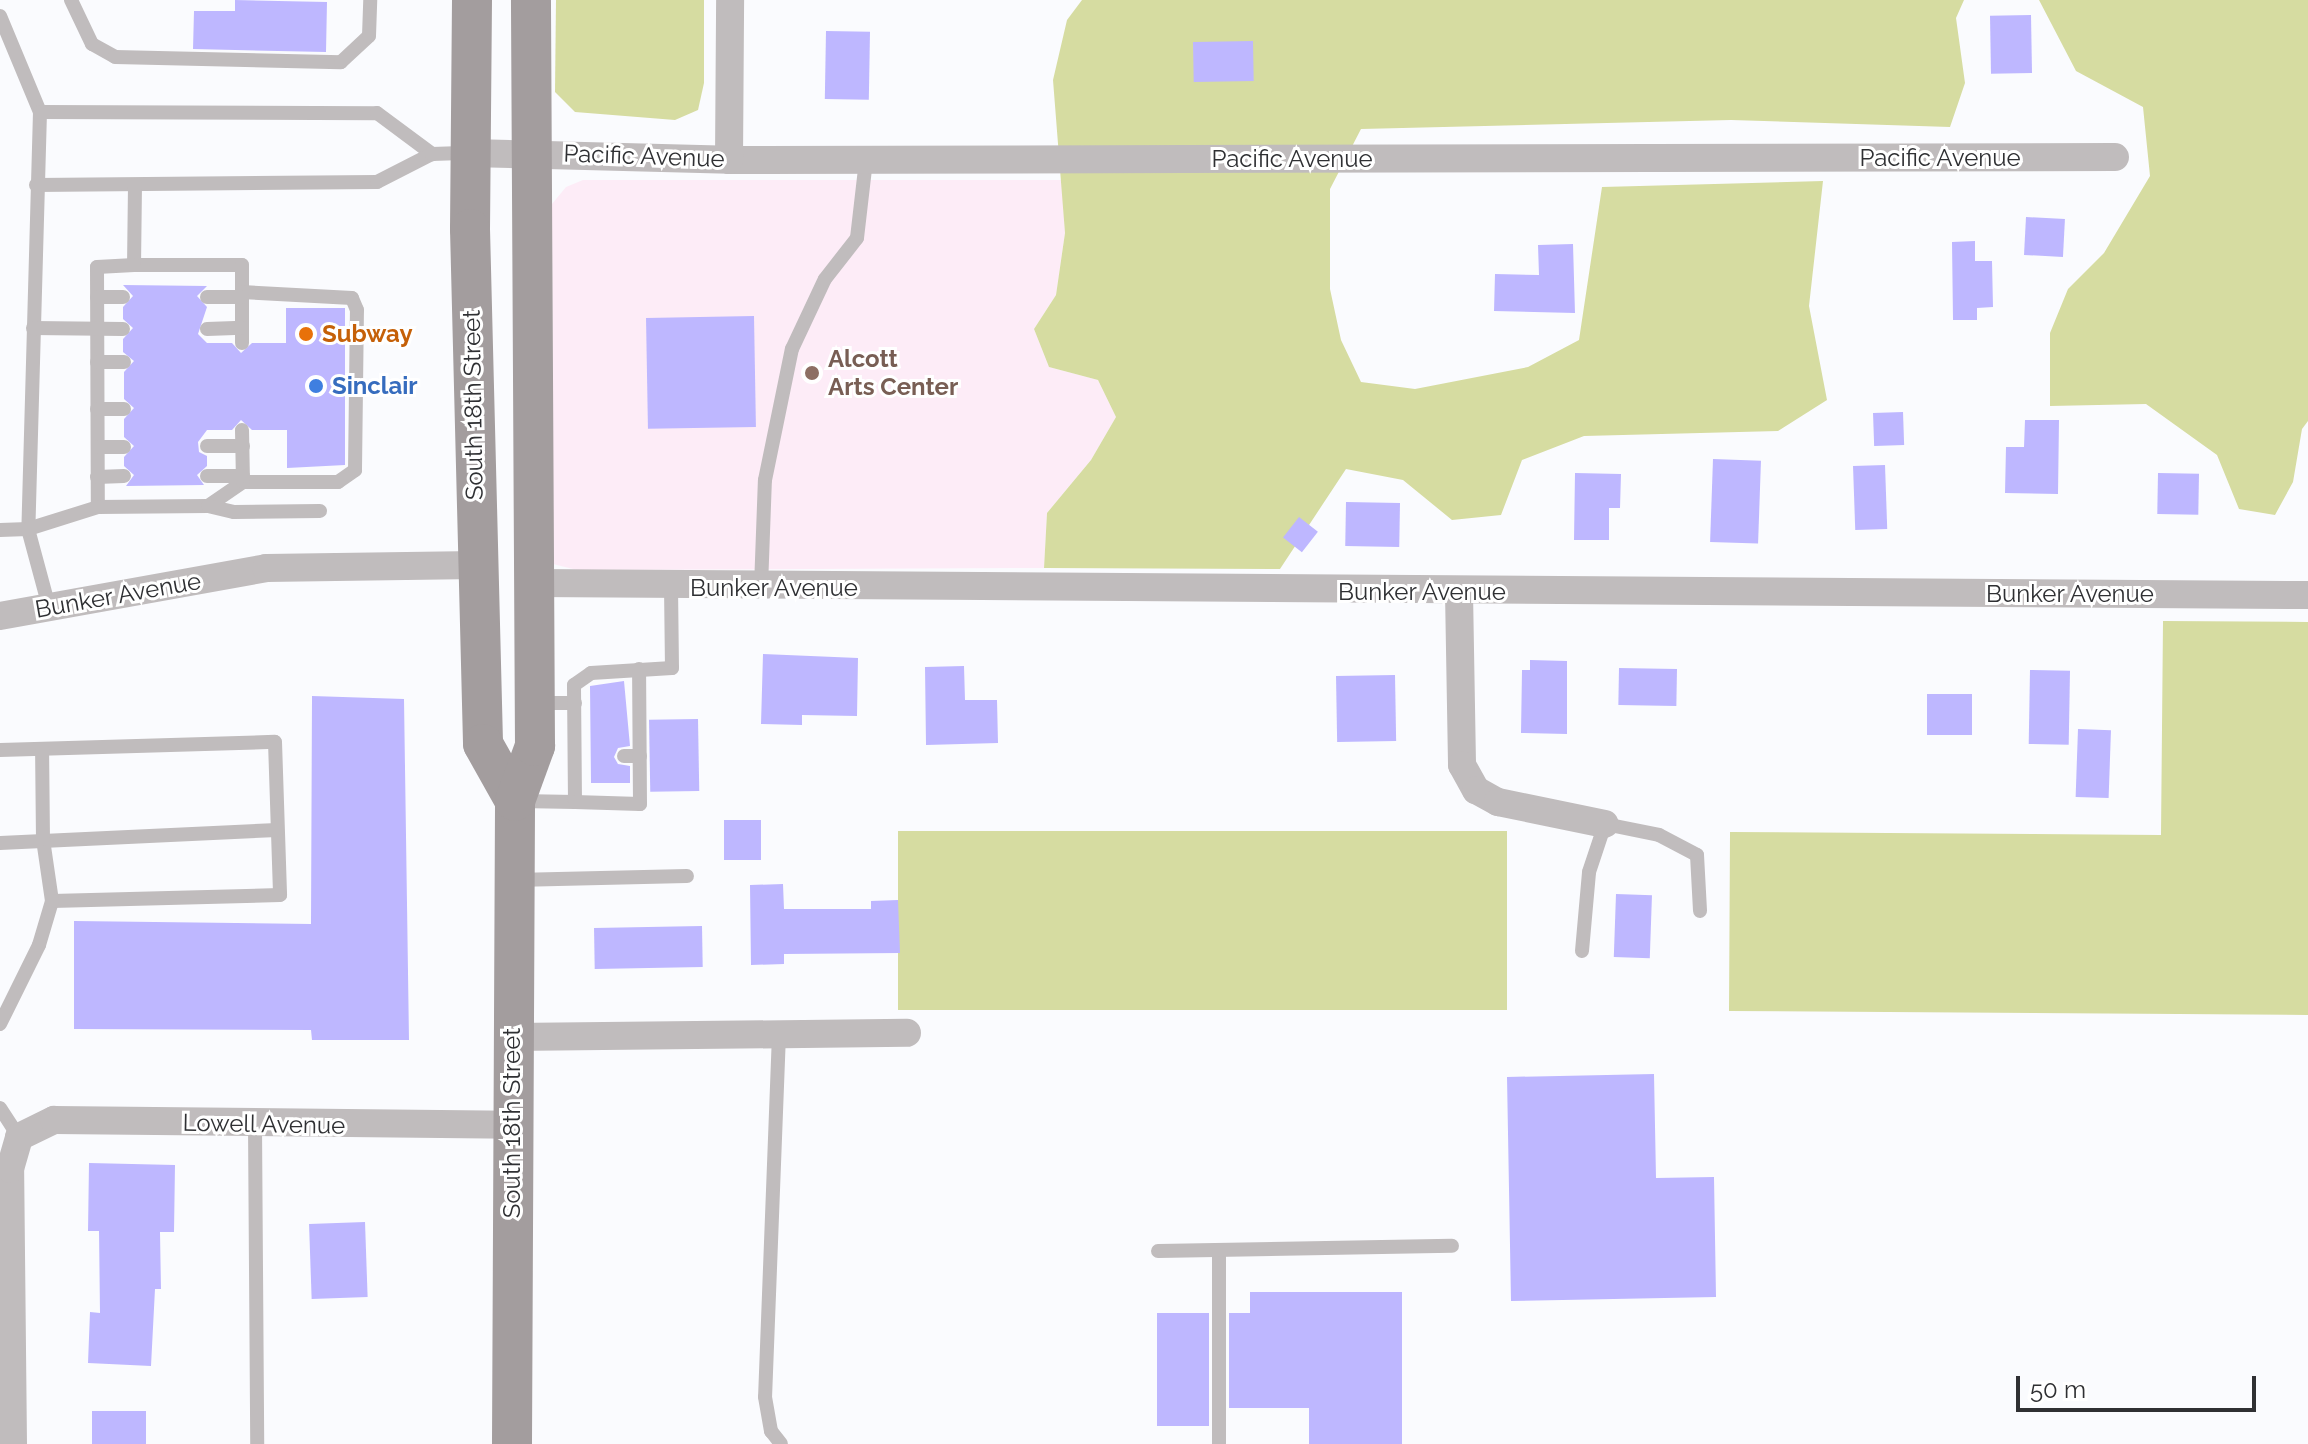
<!DOCTYPE html>
<html>
<head>
<meta charset="utf-8">
<style>
	body { margin:0 }
	#map { position:relative; width:2308px; height:1444px; overflow:hidden; background:#fafbfe; font-family:Raleway,sans-serif }
	div>[style] { position:absolute }
	.education>* { inset:0; background:#fdecf7 }
	.green>* { inset:0; background:#d6dca1; transform-origin:0 0 }
	.building>* { inset:0; background:#beb7ff; transform-origin:0 0 }
	.lane>* { height:14px; margin:-7px; padding:0 7px; transform-origin:7px; border-radius:7px; background:#c0bcbd }
	.street>* { height:28px; margin:-14px; padding:0 14px; transform-origin:14px; border-radius:14px; background:#c0bcbd }
	.secondary>* { height:40px; margin:-20px; padding:0 20px; transform-origin:20px; border-radius:20px; background:#a39d9e }
	.dots>* { width:22px; height:22px; translate:-50% -50%; box-sizing:border-box; border:4px solid #fff; border-radius:50% }
	span { translate:-50% -50%; white-space:nowrap; text-align:center; line-height:1.15; -webkit-text-stroke:6px #fff; paint-order:stroke }
	.street-label { font-size:24px; color:#2f3033 }
	.food-label { font-size:24px; color:#c56008; font-weight:700 }
	.left { translate:0 -50%; text-align:left }
	.education-label { font-size:24px; color:#785e54; font-weight:700 }
	.shop-label { font-size:24px; color:#366cbe; font-weight:700 }
	.scale { position:absolute; left:2016px; top:1376px; width:240px; height:36px; box-sizing:border-box; border:4px solid #2f3033; border-top:0; padding-left:10px; font-size:24px; line-height:28px; white-space:nowrap; color:#2f3033; -webkit-text-stroke:6px #fff; paint-order:stroke }
</style>
</head>
<body>
<div id="map">
	<div class="education">
		<div style="clip-path:polygon(583px 180px,1062px 180px,1065px 233px,1056px 295px,1034px 329px,1049px 367px,1098px 380px,1116px 417px,1091px 460px,1047px 513px,1044px 568px,577px 570px,553px 564px,552px 204px,566px 187px)"></div>
	</div>
	<div class="green">
		<div style="clip-path:polygon(556px 0,704px 0,704px 83px,698px 110px,675px 120px,575px 112px,555px 92px)"></div>
		<div style="clip-path:polygon(1082px 0,1964px 0,1956px 18px,1965px 83px,1950px 127px,1731px 120px,1361px 129px,1330px 189px,1330px 289px,1341px 340px,1361px 382px,1415px 389px,1528px 367px,1579px 340px,1602px 187px,1823px 181px,1809px 306px,1827px 400px,1778px 431px,1584px 436px,1522px 460px,1501px 515px,1452px 520px,1403px 480px,1346px 469px,1280px 569px,1044px 568px,1047px 513px,1091px 460px,1116px 417px,1098px 380px,1049px 367px,1034px 329px,1056px 295px,1065px 233px,1053px 80px,1067px 20px)"></div>
		<div style="clip-path:polygon(2039px 0,2308px 0,2308px 421px,2302px 429px,2293px 482px,2275px 515px,2239px 509px,2217px 455px,2146px 404px,2050px 406px,2050px 333px,2068px 289px,2104px 253px,2150px 176px,2143px 107px,2076px 71px)"></div>
		<div style="clip-path:polygon(2163px 621px,2308px 622px,2308px 1015px,1729px 1011px,1730px 832px,2161px 835px)"></div>
		<div style="left:898px;top:831px;width:609px;height:179px"></div>
	</div>
	<div class="building">
		<div style="clip-path:polygon(235px 0,327px 2px,326px 52px,193px 49px,194px 11px,235px 11px)"></div>
		<div style="left:2031px;top:15px;width:58px;height:41px;rotate:89deg"></div>
		<div style="left:826px;top:31px;width:44px;height:68px;rotate:1deg"></div>
		<div style="left:1253px;top:41px;width:40px;height:60px;rotate:89deg"></div>
		<div style="left:2026px;top:217px;width:39px;height:38px;rotate:3deg"></div>
		<div style="clip-path:polygon(1975px 241px,1975px 261px,1992px 261px,1993px 307px,1977px 308px,1977px 320px,1953px 320px,1952px 242px)"></div>
		<div style="clip-path:polygon(1573px 244px,1575px 313px,1494px 311px,1495px 274px,1539px 275px,1538px 245px)"></div>
		<div style="clip-path:polygon(123px 285px,207px 286px,197px 296px,207px 307px,198px 334px,207px 343px,232px 343px,241px 353px,252px 343px,286px 343px,286px 308px,345px 308px,345px 465px,287px 468px,287px 430px,252px 430px,241px 420px,232px 430px,207px 430px,198px 442px,199px 452px,207px 456px,207px 466px,197px 475px,204px 485px,126px 486px,134px 475px,124px 466px,124px 457px,134px 446px,124px 437px,124px 419px,134px 408px,124px 399px,124px 372px,134px 361px,123px 352px,123px 339px,133px 328px,123px 319px,123px 307px,133px 296px)"></div>
		<div style="left:754px;top:316px;width:111px;height:108px;rotate:89deg"></div>
		<div style="left:1903px;top:412px;width:33px;height:30px;rotate:88deg"></div>
		<div style="clip-path:polygon(2025px 420px,2059px 420px,2058px 494px,2005px 493px,2006px 447px,2024px 447px)"></div>
		<div style="left:1713px;top:459px;width:48px;height:83px;rotate:2deg"></div>
		<div style="left:1885px;top:465px;width:64px;height:32px;rotate:88deg"></div>
		<div style="clip-path:polygon(1575px 473px,1621px 474px,1620px 508px,1609px 508px,1609px 540px,1574px 540px)"></div>
		<div style="left:2158px;top:473px;width:41px;height:41px;rotate:1deg"></div>
		<div style="left:1346px;top:502px;width:54px;height:44px;rotate:1deg"></div>
		<div style="left:1299px;top:517px;width:24px;height:26px;rotate:38deg"></div>
		<div style="clip-path:polygon(763px 654px,858px 658px,857px 716px,802px 715px,802px 725px,761px 724px)"></div>
		<div style="clip-path:polygon(1530px 660px,1567px 661px,1567px 734px,1521px 733px,1522px 670px,1530px 670px)"></div>
		<div style="clip-path:polygon(964px 666px,965px 700px,997px 700px,998px 743px,926px 745px,925px 667px)"></div>
		<div style="left:1619px;top:668px;width:58px;height:37px;rotate:1deg"></div>
		<div style="left:2030px;top:670px;width:40px;height:74px;rotate:1deg"></div>
		<div style="left:1395px;top:675px;width:66px;height:59px;rotate:89deg"></div>
		<div style="clip-path:polygon(624px 681px,630px 746px,618px 748px,614px 757px,618px 764px,630px 766px,630px 783px,591px 783px,590px 686px)"></div>
		<div style="left:1927px;top:694px;width:45px;height:41px"></div>
		<div style="clip-path:polygon(312px 696px,404px 699px,409px 1040px,312px 1040px,311px 1030px,74px 1029px,74px 921px,311px 924px)"></div>
		<div style="left:698px;top:719px;width:72px;height:49px;rotate:89deg"></div>
		<div style="left:2078px;top:729px;width:33px;height:68px;rotate:2deg"></div>
		<div style="left:724px;top:820px;width:37px;height:40px"></div>
		<div style="clip-path:polygon(783px 884px,784px 909px,871px 909px,871px 901px,898px 900px,900px 953px,784px 954px,784px 964px,751px 965px,750px 885px)"></div>
		<div style="left:1616px;top:894px;width:36px;height:63px;rotate:2deg"></div>
		<div style="left:702px;top:926px;width:41px;height:108px;rotate:89deg"></div>
		<div style="clip-path:polygon(1654px 1074px,1656px 1178px,1714px 1177px,1716px 1297px,1511px 1301px,1507px 1077px)"></div>
		<div style="clip-path:polygon(89px 1163px,175px 1165px,174px 1232px,160px 1232px,161px 1289px,155px 1289px,151px 1366px,88px 1363px,90px 1312px,100px 1313px,99px 1231px,88px 1231px)"></div>
		<div style="left:365px;top:1222px;width:75px;height:56px;rotate:88deg"></div>
		<div style="clip-path:polygon(1250px 1292px,1402px 1292px,1402px 1444px,1309px 1444px,1309px 1408px,1229px 1408px,1229px 1313px,1250px 1313px)"></div>
		<div style="left:1157px;top:1313px;width:52px;height:113px"></div>
		<div style="left:92px;top:1411px;width:54px;height:33px"></div>
	</div>
	<div class="lane">
		<div style="left:71px;top:0;width:49px;rotate:64.5deg"></div>
		<div style="left:92px;top:44px;width:26px;rotate:29deg"></div>
		<div style="left:115px;top:57px;width:226px;rotate:1.3deg"></div>
		<div style="left:341px;top:62px;width:38px;rotate:-43deg"></div>
		<div style="left:369px;top:36px;width:36px;rotate:-88deg"></div>
		<div style="left:0;top:16px;width:104px;rotate:67.4deg"></div>
		<div style="left:40px;top:112px;width:417px;rotate:91.6deg"></div>
		<div style="left:28px;top:529px;width:81px;rotate:74.9deg"></div>
		<div style="left:40px;top:112px;width:337px;rotate:0.2deg"></div>
		<div style="left:377px;top:113px;width:69px;rotate:36.7deg"></div>
		<div style="left:36px;top:185px;width:341px;rotate:-0.5deg"></div>
		<div style="left:377px;top:182px;width:62px;rotate:-27deg"></div>
		<div style="left:432px;top:154px;width:37px;rotate:-2deg"></div>
		<div style="left:135px;top:185px;width:80px;rotate:90.7deg"></div>
		<div style="left:134px;top:265px;width:108px"></div>
		<div style="left:242px;top:265px;width:78px;rotate:90deg"></div>
		<div style="left:134px;top:265px;width:37px;rotate:177deg"></div>
		<div style="left:97px;top:267px;width:240px;rotate:89.8deg"></div>
		<div style="left:98px;top:507px;width:110px;rotate:-0.5deg"></div>
		<div style="left:208px;top:506px;width:42px;rotate:-34.4deg"></div>
		<div style="left:243px;top:482px;width:95px"></div>
		<div style="left:338px;top:482px;width:21px;rotate:-35deg"></div>
		<div style="left:355px;top:470px;width:160px;rotate:-89.3deg"></div>
		<div style="left:357px;top:310px;width:13px;rotate:-113deg"></div>
		<div style="left:352px;top:298px;width:110px;rotate:-176.9deg"></div>
		<div style="left:97px;top:297px;width:26px"></div>
		<div style="left:207px;top:297px;width:35px"></div>
		<div style="left:33px;top:328px;width:90px;rotate:0.6deg"></div>
		<div style="left:207px;top:329px;width:35px;rotate:-2deg"></div>
		<div style="left:97px;top:362px;width:27px"></div>
		<div style="left:97px;top:409px;width:27px"></div>
		<div style="left:242px;top:430px;width:52px;rotate:88.9deg"></div>
		<div style="left:207px;top:446px;width:36px"></div>
		<div style="left:98px;top:447px;width:26px"></div>
		<div style="left:207px;top:476px;width:36px"></div>
		<div style="left:97px;top:477px;width:27px;rotate:-2deg"></div>
		<div style="left:208px;top:506px;width:27px;rotate:13deg"></div>
		<div style="left:234px;top:512px;width:86px;rotate:-0.7deg"></div>
		<div style="left:0;top:530px;width:28px;rotate:-2deg"></div>
		<div style="left:28px;top:529px;width:73px;rotate:-17.4deg"></div>
		<div style="left:761px;top:587px;width:107px;rotate:-87.9deg"></div>
		<div style="left:765px;top:480px;width:134px;rotate:-78.4deg"></div>
		<div style="left:792px;top:349px;width:77px;rotate:-64.8deg"></div>
		<div style="left:825px;top:279px;width:52px;rotate:-52deg"></div>
		<div style="left:857px;top:238px;width:79px;rotate:-83.4deg"></div>
		<div style="left:535px;top:703px;width:40px"></div>
		<div style="left:0;top:750px;width:275px;rotate:-1.7deg"></div>
		<div style="left:275px;top:742px;width:153px;rotate:88.1deg"></div>
		<div style="left:280px;top:895px;width:228px;rotate:178.5deg"></div>
		<div style="left:624px;top:756px;width:16px"></div>
		<div style="left:520px;top:801px;width:55px;rotate:1deg"></div>
		<div style="left:575px;top:802px;width:117px;rotate:-90.5deg"></div>
		<div style="left:574px;top:685px;width:21px;rotate:-35deg"></div>
		<div style="left:591px;top:673px;width:81px;rotate:-3.5deg"></div>
		<div style="left:672px;top:668px;width:80px;rotate:-90.7deg"></div>
		<div style="left:575px;top:802px;width:65px;rotate:1.8deg"></div>
		<div style="left:640px;top:804px;width:135px;rotate:-90.4deg"></div>
		<div style="left:0;top:843px;width:277px;rotate:-2.7deg"></div>
		<div style="left:515px;top:880px;width:172px;rotate:-1.3deg"></div>
		<div style="left:1582px;top:951px;width:79px;rotate:-84.9deg"></div>
		<div style="left:1589px;top:872px;width:51px;rotate:-71.6deg"></div>
		<div style="left:1605px;top:824px;width:55px;rotate:11.5deg"></div>
		<div style="left:1659px;top:835px;width:43px;rotate:27.8deg"></div>
		<div style="left:1697px;top:855px;width:56px;rotate:86.9deg"></div>
		<div style="left:0;top:1024px;width:88px;rotate:-63.7deg"></div>
		<div style="left:39px;top:945px;width:46px;rotate:-73.5deg"></div>
		<div style="left:52px;top:901px;width:63px;rotate:-98.3deg"></div>
		<div style="left:43px;top:839px;width:90px;rotate:-90.6deg"></div>
		<div style="left:779px;top:1034px;width:363px;rotate:92.2deg"></div>
		<div style="left:765px;top:1397px;width:35px;rotate:80deg"></div>
		<div style="left:771px;top:1431px;width:16px;rotate:52deg"></div>
		<div style="left:0;top:1108px;width:35px;rotate:57deg"></div>
		<div style="left:255px;top:1125px;width:319px;rotate:89.6deg"></div>
		<div style="left:1219px;top:1250px;width:194px;rotate:90deg"></div>
		<div style="left:1158px;top:1251px;width:294px;rotate:-1deg"></div>
	</div>
	<div class="street">
		<div style="left:470px;top:153px;width:259px;rotate:1.5deg"></div>
		<div style="left:729px;top:160px;width:1386px;rotate:-0.12deg"></div>
		<div style="left:729px;top:160px;width:160px;rotate:-89.6deg"></div>
		<div style="left:536px;top:583px;width:1772px;rotate:0.39deg"></div>
		<div style="left:1459px;top:592px;width:173px;rotate:89deg"></div>
		<div style="left:1462px;top:765px;width:29px;rotate:61deg"></div>
		<div style="left:1476px;top:790px;width:25px;rotate:29deg"></div>
		<div style="left:1498px;top:802px;width:109px;rotate:11.6deg"></div>
		<div style="left:0;top:616px;width:270px;rotate:-10.2deg"></div>
		<div style="left:266px;top:568px;width:210px;rotate:-0.8deg"></div>
		<div style="left:512px;top:1037px;width:395px;rotate:-0.6deg"></div>
		<div style="left:13px;top:1444px;width:275px;rotate:-90.6deg"></div>
		<div style="left:10px;top:1169px;width:33px;rotate:-74deg"></div>
		<div style="left:19px;top:1137px;width:39px;rotate:-26deg"></div>
		<div style="left:54px;top:1120px;width:458px;rotate:0.6deg"></div>
	</div>
	<div class="secondary">
		<div style="left:472px;top:0;width:229px;rotate:90.5deg"></div>
		<div style="left:470px;top:229px;width:515px;rotate:88.55deg"></div>
		<div style="left:483px;top:744px;width:65px;rotate:60.7deg"></div>
		<div style="left:512px;top:1444px;width:643px;rotate:-89.73deg"></div>
		<div style="left:515px;top:801px;width:59px;rotate:-70deg"></div>
		<div style="left:535px;top:746px;width:746px;rotate:-90.31deg"></div>
	</div>
	<div class="dots">
		<div style="left:306px;top:334px;background:#e8710a"></div>
		<div style="left:812px;top:373px;background:#8d6e63"></div>
		<div style="left:316px;top:386px;background:#3f7fe0"></div>
	</div>
	<div class="street-label">
		<span style="left:644px;top:156px;rotate:2deg">Pacific Avenue</span>
		<span style="left:1940px;top:158px">Pacific Avenue</span>
		<span style="left:1292px;top:159px">Pacific Avenue</span>
		<span style="left:473px;top:405px;rotate:-91deg">South 18th Street</span>
		<span style="left:774px;top:588px">Bunker Avenue</span>
		<span style="left:1422px;top:592px">Bunker Avenue</span>
		<span style="left:2070px;top:594px">Bunker Avenue</span>
		<span style="left:118px;top:595px;rotate:-10deg">Bunker Avenue</span>
		<span style="left:512px;top:1123px;rotate:-90deg">South 18th Street</span>
		<span style="left:264px;top:1124px;rotate:1deg">Lowell Avenue</span>
	</div>
	<div class="food-label">
		<span class="left" style="left:322px;top:334px">Subway</span>
	</div>
	<div class="education-label">
		<span class="left" style="left:828px;top:373px">Alcott<br>Arts Center</span>
	</div>
	<div class="shop-label">
		<span class="left" style="left:332px;top:386px">Sinclair</span>
	</div>
	<div class="scale">50 m</div>
</div>
</body>
</html>
